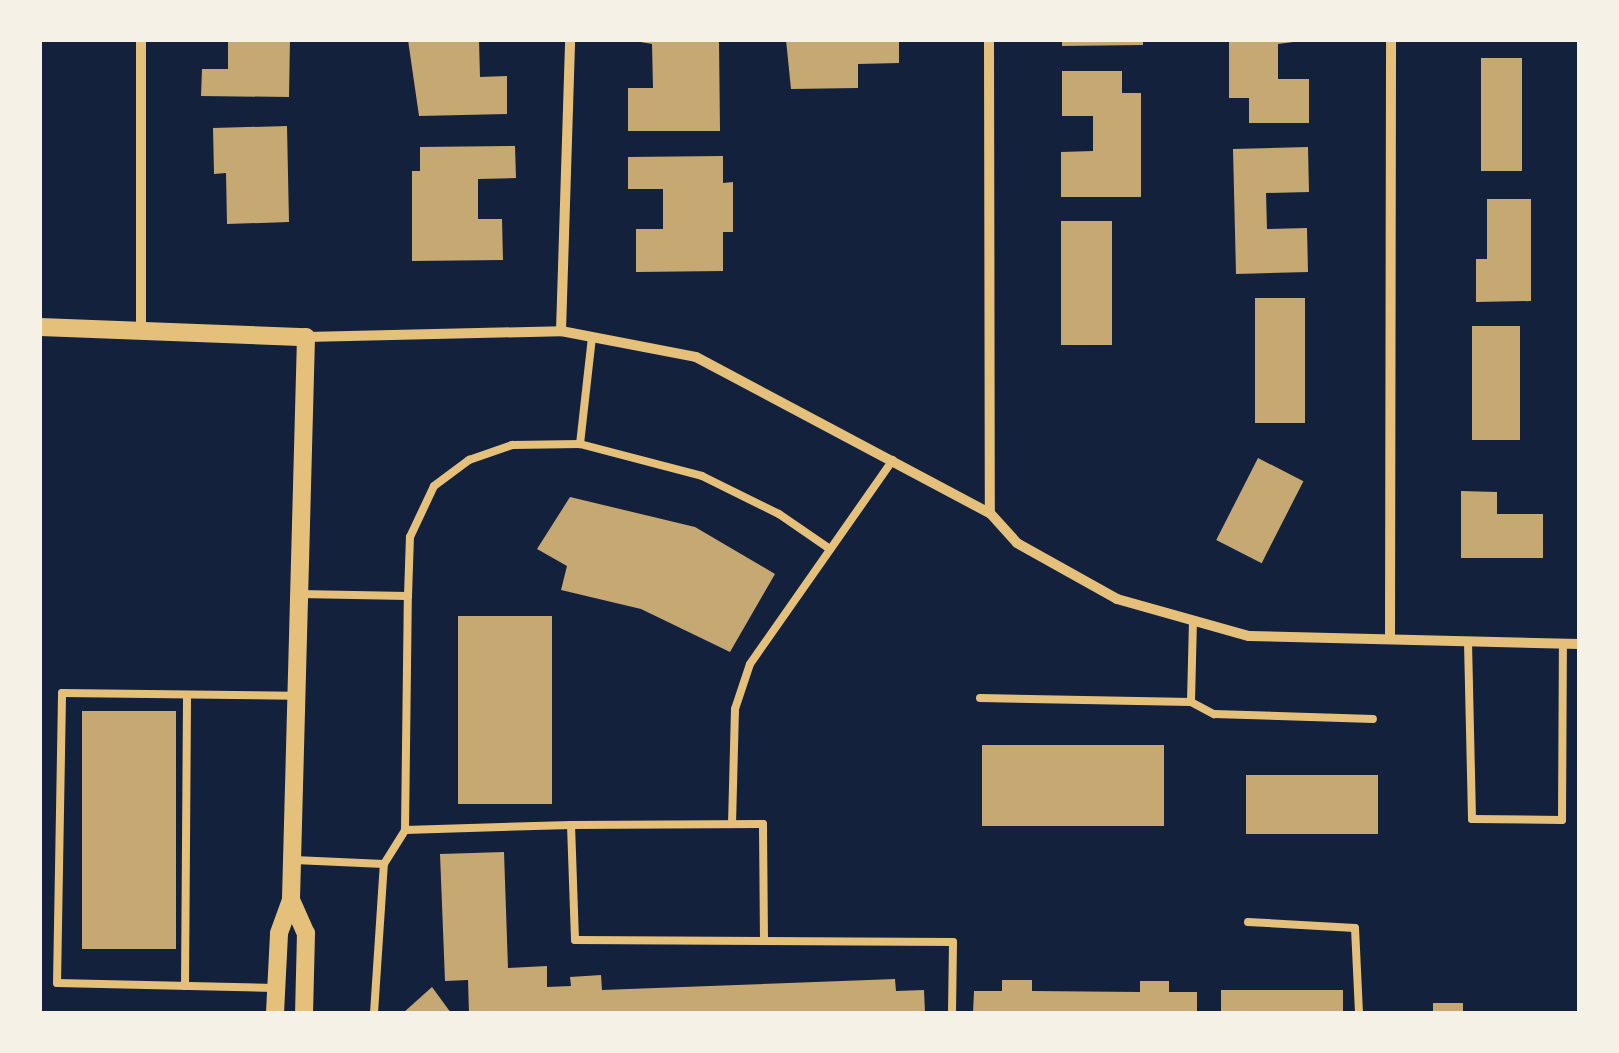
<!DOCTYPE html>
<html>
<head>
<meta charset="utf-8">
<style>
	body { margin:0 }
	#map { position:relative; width:1619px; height:1053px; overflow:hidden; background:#14213d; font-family:Karla,sans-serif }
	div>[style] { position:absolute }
	.building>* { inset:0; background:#c6a872; transform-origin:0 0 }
	.service>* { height:8px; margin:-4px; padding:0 4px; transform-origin:4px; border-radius:4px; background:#e5c07b }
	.minor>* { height:10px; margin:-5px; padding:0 5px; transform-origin:5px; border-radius:5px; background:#e5c07b }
	.tertiary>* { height:18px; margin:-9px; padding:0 9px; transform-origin:9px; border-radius:9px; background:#e5c07b }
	span { translate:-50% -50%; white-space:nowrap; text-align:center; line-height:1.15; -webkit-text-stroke:8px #f6f1e7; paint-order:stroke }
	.frame { position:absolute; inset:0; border:42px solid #f6f1e7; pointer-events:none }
</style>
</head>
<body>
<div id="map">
	<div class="building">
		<div style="clip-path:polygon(228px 40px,290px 40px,289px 97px,201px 96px,202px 69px,228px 69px)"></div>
		<div style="clip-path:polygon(408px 40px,479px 40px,480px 77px,507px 76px,507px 114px,419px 116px)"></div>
		<div style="clip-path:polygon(629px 40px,719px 40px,720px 131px,628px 131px,628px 88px,653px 88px,652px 44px)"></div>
		<div style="clip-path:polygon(786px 40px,899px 40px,899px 63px,858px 64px,858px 88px,791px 89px)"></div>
		<div style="clip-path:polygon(1062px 40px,1143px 40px,1143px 45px,1062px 46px)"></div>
		<div style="clip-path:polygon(1229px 40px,1309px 40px,1278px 44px,1278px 79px,1309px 79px,1309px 123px,1249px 123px,1249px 98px,1229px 98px)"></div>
		<div style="left:1481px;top:58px;width:41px;height:113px"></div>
		<div style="clip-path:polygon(1062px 71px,1122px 71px,1122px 93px,1141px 93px,1141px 197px,1061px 197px,1061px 152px,1093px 151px,1093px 116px,1062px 116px)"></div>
		<div style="clip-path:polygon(287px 126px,289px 222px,227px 224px,226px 173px,214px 174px,213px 128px)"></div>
		<div style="clip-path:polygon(515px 146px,516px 178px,478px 179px,478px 219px,502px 219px,503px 260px,412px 261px,412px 171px,420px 171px,420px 147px)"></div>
		<div style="clip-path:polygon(1308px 147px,1309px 192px,1266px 193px,1267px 229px,1307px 228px,1308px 272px,1236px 274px,1233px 149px)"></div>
		<div style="clip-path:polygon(723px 156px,723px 183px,733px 182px,733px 232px,723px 232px,723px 271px,636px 272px,636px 229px,663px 229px,663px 189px,628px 189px,628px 157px)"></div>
		<div style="clip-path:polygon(1487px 199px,1531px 199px,1531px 301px,1476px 302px,1476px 259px,1487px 259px)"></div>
		<div style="left:1061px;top:221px;width:51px;height:124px"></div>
		<div style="left:1255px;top:298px;width:50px;height:125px"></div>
		<div style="left:1520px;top:326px;width:114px;height:48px;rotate:90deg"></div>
		<div style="left:1258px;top:458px;width:51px;height:92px;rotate:27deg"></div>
		<div style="clip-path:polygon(1461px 491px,1497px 492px,1497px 514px,1543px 514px,1543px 558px,1461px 558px)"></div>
		<div style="clip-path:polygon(570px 497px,695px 527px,775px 574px,730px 652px,641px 609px,561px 590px,567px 566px,537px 549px)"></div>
		<div style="left:458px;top:616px;width:94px;height:188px"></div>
		<div style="left:176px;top:711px;width:238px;height:94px;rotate:90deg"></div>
		<div style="left:982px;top:745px;width:182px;height:81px"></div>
		<div style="left:1246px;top:775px;width:132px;height:59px"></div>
		<div style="clip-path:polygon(504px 852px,508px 968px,547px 966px,547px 987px,571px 986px,570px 977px,601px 975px,602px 990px,895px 979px,896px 991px,924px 990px,925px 1013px,469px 1013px,468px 980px,445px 981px,440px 854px)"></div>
		<div style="clip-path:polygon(1002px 980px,1032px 980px,1032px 991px,1140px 992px,1140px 981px,1169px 981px,1169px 992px,1197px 992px,1197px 1013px,973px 1013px,974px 991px,1002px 991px)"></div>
		<div style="clip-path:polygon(432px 987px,451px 1013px,403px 1013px)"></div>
		<div style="left:1221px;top:990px;width:122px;height:23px"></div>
		<div style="left:1433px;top:1003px;width:30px;height:10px"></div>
	</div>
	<div class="service">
		<div style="left:592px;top:337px;width:108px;rotate:96.4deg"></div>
		<div style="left:580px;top:444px;width:126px;rotate:14.7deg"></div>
		<div style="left:702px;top:476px;width:86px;rotate:26.3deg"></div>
		<div style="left:779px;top:514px;width:62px;rotate:34.5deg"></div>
		<div style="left:299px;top:594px;width:109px;rotate:1.1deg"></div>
		<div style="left:1468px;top:642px;width:177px;rotate:88.7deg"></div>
		<div style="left:1472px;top:819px;width:90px;rotate:0.6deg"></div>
		<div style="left:1562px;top:820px;width:171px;rotate:-89.7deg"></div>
		<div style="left:980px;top:698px;width:211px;rotate:1.1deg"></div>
		<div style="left:1191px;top:702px;width:82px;rotate:-88.6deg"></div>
		<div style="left:1191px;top:702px;width:26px;rotate:28deg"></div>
		<div style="left:1214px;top:714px;width:159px;rotate:1.8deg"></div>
		<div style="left:732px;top:824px;width:115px;rotate:-88.5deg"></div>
		<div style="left:735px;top:709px;width:47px;rotate:-71.6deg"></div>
		<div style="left:750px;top:664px;width:249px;rotate:-55deg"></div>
		<div style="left:571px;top:825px;width:166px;rotate:178.3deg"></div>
		<div style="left:405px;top:830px;width:234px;rotate:-89.3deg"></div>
		<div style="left:408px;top:596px;width:59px;rotate:-88.1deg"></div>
		<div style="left:410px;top:537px;width:56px;rotate:-64.8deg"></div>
		<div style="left:434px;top:486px;width:44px;rotate:-36.6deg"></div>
		<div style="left:469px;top:460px;width:46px;rotate:-19.2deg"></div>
		<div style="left:512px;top:445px;width:68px;rotate:-0.8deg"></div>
		<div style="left:294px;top:860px;width:90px;rotate:2.5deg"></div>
		<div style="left:384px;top:864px;width:40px;rotate:-58deg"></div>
		<div style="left:1248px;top:922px;width:107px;rotate:3.2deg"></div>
		<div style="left:1355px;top:928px;width:85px;rotate:87.3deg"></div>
		<div style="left:764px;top:941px;width:117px;rotate:-90.5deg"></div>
		<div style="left:763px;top:824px;width:192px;rotate:179.7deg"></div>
		<div style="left:571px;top:825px;width:115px;rotate:88deg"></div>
		<div style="left:575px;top:940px;width:378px;rotate:0.3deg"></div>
		<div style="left:953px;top:942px;width:71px;rotate:90.8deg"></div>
		<div style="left:185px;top:986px;width:291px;rotate:-89.6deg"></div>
		<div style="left:276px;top:988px;width:219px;rotate:-178.7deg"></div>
		<div style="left:57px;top:983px;width:290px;rotate:-89deg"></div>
		<div style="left:62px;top:693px;width:232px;rotate:0.7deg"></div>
		<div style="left:374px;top:1013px;width:149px;rotate:-86.2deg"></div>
	</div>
	<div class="minor">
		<div style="left:141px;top:40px;width:287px;rotate:90deg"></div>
		<div style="left:989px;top:40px;width:473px;rotate:89.9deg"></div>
		<div style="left:561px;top:331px;width:291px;rotate:-88.2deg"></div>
		<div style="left:306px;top:337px;width:255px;rotate:-1.3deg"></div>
		<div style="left:561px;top:331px;width:137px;rotate:10.9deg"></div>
		<div style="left:696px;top:357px;width:333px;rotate:28deg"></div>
		<div style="left:990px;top:513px;width:40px;rotate:48deg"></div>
		<div style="left:1017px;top:543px;width:115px;rotate:29.2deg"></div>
		<div style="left:1117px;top:599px;width:137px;rotate:15.7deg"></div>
		<div style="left:1249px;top:636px;width:330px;rotate:1.4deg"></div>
		<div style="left:1390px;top:636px;width:596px;rotate:-89.9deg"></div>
	</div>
	<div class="tertiary">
		<div style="left:40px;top:327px;width:266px;rotate:2.2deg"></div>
		<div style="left:306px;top:337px;width:563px;rotate:91.53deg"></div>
		<div style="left:275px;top:1013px;width:80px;rotate:-87.1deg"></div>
		<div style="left:279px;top:933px;width:35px;rotate:-70deg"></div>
		<div style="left:291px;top:900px;width:36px;rotate:66deg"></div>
		<div style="left:306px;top:933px;width:80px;rotate:91.4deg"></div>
	</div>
	<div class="frame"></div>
</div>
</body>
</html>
